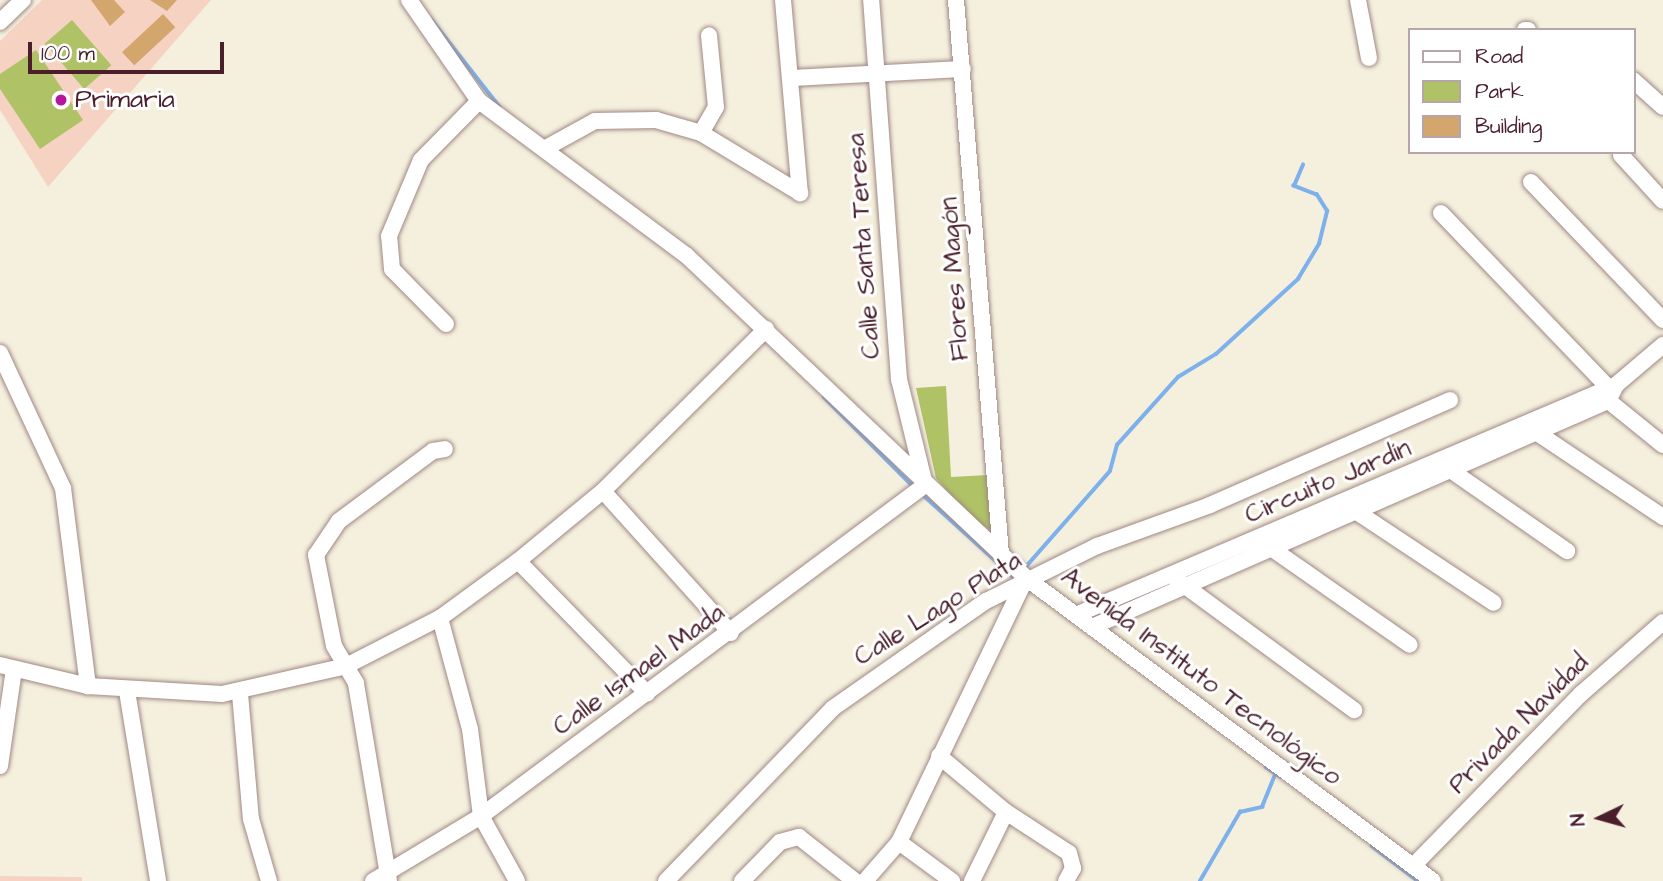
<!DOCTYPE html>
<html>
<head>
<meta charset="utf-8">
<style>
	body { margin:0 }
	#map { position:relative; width:1663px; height:881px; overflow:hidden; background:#f5f0de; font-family:"Architects Daughter",sans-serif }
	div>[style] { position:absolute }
	.built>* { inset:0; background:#f6d2c3 }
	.green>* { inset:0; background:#afc265; transform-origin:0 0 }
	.stream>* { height:3.5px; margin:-1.75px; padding:0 1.75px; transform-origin:1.75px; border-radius:1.75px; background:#7eb1eb }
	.building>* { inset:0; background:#d3a66e; transform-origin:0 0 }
	.roads { filter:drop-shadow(0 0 2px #a08884) drop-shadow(0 0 2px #a08884) }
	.minor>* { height:16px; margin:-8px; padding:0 8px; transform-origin:8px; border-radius:8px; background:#fff }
	.dots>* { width:19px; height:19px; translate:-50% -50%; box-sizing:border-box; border:4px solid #fff; border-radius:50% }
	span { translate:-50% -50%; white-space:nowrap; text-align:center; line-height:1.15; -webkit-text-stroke:6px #fff; paint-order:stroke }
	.poi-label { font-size:26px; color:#4a1f2b }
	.left { translate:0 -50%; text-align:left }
	.street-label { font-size:26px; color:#4a1f2b }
	.legend { position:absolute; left:1408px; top:28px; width:228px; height:126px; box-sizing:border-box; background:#fff; border:2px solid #b7a5aa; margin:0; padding:9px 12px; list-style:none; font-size:21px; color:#4a1f2b }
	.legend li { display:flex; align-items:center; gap:14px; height:35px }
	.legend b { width:35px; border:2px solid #b7a5aa }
	.north { position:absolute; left:1565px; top:783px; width:70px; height:70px; -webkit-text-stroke:5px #fff; paint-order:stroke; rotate:265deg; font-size:19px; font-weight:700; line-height:28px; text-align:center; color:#4a1f2b }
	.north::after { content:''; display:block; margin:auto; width:24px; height:32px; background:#4a1f2b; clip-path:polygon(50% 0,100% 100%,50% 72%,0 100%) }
	.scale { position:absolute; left:28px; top:42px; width:196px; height:32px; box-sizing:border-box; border:4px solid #4a1f2b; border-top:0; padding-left:9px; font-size:21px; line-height:24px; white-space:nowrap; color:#4a1f2b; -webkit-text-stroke:5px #fff; paint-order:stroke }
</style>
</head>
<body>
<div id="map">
	<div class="built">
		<div style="clip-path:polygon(42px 0,211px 0,48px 187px,0 110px,0 41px)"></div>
		<div style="clip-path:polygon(0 876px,82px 877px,82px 881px,0 881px)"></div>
	</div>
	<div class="green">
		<div style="left:72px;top:20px;width:60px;height:36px;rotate:49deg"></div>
		<div style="clip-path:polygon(36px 50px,83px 120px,40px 149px,0 89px,0 74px)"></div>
		<div style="clip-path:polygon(946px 386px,951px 477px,988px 475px,993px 531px,971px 519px,936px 478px,916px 388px)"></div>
	</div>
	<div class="stream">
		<div style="left:432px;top:20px;width:110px;rotate:52deg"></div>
		<div style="left:824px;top:397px;width:129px;rotate:45deg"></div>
		<div style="left:921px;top:493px;width:128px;rotate:42.2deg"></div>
		<div style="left:1024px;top:569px;width:130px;rotate:-48.7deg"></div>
		<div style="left:1110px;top:471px;width:27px;rotate:-75deg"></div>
		<div style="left:1117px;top:445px;width:91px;rotate:-48.1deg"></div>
		<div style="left:1178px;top:377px;width:44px;rotate:-31.2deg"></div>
		<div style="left:1216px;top:354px;width:111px;rotate:-42.4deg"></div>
		<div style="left:1298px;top:279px;width:41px;rotate:-59deg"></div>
		<div style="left:1319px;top:244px;width:34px;rotate:-76deg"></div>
		<div style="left:1327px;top:211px;width:19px;rotate:-122deg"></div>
		<div style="left:1317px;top:195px;width:25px;rotate:-159deg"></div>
		<div style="left:1294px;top:186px;width:23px;rotate:-67deg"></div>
		<div style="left:1266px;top:767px;width:17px;rotate:33deg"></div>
		<div style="left:1372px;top:846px;width:58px;rotate:37.3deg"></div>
		<div style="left:1200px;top:881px;width:80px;rotate:-59.9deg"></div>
		<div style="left:1240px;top:812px;width:23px;rotate:-13deg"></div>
		<div style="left:1262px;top:807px;width:35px;rotate:-68deg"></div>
	</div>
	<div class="building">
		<div style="clip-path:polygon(91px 0,114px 0,125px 12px,110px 26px)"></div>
		<div style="clip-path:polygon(150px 0,177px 0,167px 11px)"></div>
		<div style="left:163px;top:14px;width:18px;height:56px;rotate:47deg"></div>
	</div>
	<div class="roads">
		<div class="minor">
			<div style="left:409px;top:0;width:123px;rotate:55.3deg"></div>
			<div style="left:479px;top:101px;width:259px;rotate:36.7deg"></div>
			<div style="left:687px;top:256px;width:468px;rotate:43.5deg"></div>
			<div style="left:1026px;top:578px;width:507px;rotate:36.67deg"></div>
			<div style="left:783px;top:0;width:194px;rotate:85deg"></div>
			<div style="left:956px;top:0;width:556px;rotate:85.36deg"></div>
			<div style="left:1358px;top:0;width:59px;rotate:79.3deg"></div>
			<div style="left:0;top:22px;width:32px;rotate:-44deg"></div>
			<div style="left:1525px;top:30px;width:3px"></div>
			<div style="left:791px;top:78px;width:172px;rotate:-3deg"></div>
			<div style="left:1633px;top:80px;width:40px;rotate:42deg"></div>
			<div style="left:701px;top:133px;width:30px;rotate:-60deg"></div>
			<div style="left:716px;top:107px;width:72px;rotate:-95.6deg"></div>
			<div style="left:544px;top:149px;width:58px;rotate:-28.8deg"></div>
			<div style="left:595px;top:121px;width:61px;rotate:-0.9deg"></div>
			<div style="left:656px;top:120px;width:47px;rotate:16.1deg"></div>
			<div style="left:701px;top:133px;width:116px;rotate:31.2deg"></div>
			<div style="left:1621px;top:155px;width:62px;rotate:47.6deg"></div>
			<div style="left:1531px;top:182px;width:191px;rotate:46.3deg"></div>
			<div style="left:1441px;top:213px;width:241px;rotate:46.2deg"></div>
			<div style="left:446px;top:324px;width:77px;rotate:-134.5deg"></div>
			<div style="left:392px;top:269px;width:33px;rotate:-95deg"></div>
			<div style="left:389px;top:236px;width:82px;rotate:-67.2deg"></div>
			<div style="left:421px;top:160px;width:83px;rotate:-45.5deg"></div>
			<div style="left:0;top:353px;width:149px;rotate:65deg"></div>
			<div style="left:63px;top:488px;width:200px;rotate:82.8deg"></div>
			<div style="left:1600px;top:394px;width:81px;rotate:39deg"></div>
			<div style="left:1536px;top:432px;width:153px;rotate:33.8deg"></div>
			<div style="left:1449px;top:469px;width:144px;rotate:34.8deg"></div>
			<div style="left:603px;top:491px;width:191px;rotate:48deg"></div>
			<div style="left:1357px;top:512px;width:164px;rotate:33.6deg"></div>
			<div style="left:1271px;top:548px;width:169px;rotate:34.9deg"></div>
			<div style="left:518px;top:561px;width:185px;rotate:45.7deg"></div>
			<div style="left:1177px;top:580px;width:220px;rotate:36.3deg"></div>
			<div style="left:1078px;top:614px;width:585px;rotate:-23.06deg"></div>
			<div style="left:440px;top:618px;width:115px;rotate:74.9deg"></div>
			<div style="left:470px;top:729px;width:88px;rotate:82.8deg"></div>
			<div style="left:481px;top:816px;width:74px;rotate:61deg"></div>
			<div style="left:1094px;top:626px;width:561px;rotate:-23.64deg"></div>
			<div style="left:1608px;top:401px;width:18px;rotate:-63deg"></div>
			<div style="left:1616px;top:385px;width:62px;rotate:-40.4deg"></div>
			<div style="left:0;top:665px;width:90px;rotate:13.4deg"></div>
			<div style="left:88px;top:686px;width:134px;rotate:3.4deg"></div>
			<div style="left:222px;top:694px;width:127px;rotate:-12.7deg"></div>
			<div style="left:346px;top:666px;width:106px;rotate:-27.1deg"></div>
			<div style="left:440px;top:618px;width:97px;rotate:-36.2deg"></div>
			<div style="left:518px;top:561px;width:110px;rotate:-39.5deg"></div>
			<div style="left:603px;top:491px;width:230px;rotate:-44.8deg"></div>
			<div style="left:127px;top:691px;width:193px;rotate:80.7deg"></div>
			<div style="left:240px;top:694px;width:125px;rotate:85deg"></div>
			<div style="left:251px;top:819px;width:65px;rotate:73.8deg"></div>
			<div style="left:939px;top:756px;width:87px;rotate:39.9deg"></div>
			<div style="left:1006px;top:812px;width:75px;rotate:33.1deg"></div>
			<div style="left:1069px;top:853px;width:16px;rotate:75deg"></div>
			<div style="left:1073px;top:868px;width:15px;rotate:118deg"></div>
			<div style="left:0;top:766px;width:98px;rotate:-81.8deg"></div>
			<div style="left:899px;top:842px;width:66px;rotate:36.3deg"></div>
			<div style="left:1413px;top:866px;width:240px;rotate:-45.7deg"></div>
			<div style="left:1581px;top:694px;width:109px;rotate:-41.3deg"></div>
			<div style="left:373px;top:881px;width:126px;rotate:-31deg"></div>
			<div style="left:481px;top:816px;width:554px;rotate:-36.7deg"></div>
			<div style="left:925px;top:485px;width:109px;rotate:-103.8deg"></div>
			<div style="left:899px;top:379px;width:380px;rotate:-94.2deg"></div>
			<div style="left:389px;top:881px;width:201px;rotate:-99.5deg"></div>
			<div style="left:356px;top:683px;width:43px;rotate:-120.7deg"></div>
			<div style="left:334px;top:646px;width:93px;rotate:-101.2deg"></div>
			<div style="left:316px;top:555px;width:41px;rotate:-55.9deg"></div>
			<div style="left:339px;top:521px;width:117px;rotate:-36.7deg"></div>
			<div style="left:433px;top:451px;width:12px;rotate:-9deg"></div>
			<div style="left:666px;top:881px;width:240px;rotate:-46deg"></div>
			<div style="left:833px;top:708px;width:187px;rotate:-35deg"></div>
			<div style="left:986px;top:601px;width:124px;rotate:-26.4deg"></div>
			<div style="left:1097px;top:546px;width:120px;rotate:-19.9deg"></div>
			<div style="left:1210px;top:505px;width:262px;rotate:-23.6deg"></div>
			<div style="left:742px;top:881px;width:54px;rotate:-45.7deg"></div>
			<div style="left:780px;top:842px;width:20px;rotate:-15deg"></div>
			<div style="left:799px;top:837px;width:71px;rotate:38.2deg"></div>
			<div style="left:865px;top:881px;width:52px;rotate:-48.9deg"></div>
			<div style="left:899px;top:842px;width:293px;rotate:-64.3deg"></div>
			<div style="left:972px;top:881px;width:77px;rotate:-63.8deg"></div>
		</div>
	</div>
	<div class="dots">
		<div style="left:61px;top:100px;background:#b5179e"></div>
	</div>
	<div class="poi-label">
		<span class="left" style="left:75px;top:100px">Primaria</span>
	</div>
	<div class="street-label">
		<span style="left:864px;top:246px;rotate:-94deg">Calle Santa Teresa</span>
		<span style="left:955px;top:279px;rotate:-94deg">Flores Magón</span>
		<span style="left:1328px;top:482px;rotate:-23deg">Circuito Jardín</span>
		<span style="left:938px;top:609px;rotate:-32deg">Calle Lago Plata</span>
		<span style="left:639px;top:670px;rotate:-36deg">Calle Ismael Mada</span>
		<span style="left:1201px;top:677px;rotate:37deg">Avenida Instituto Tecnológico</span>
		<span style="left:1519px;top:724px;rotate:-45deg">Privada Navidad</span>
	</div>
	<ul class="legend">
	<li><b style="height:9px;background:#fff"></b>Road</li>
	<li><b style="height:19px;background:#afc265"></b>Park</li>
	<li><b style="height:19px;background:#d3a66e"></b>Building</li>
	</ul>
	<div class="north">N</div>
	<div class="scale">100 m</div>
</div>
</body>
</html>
